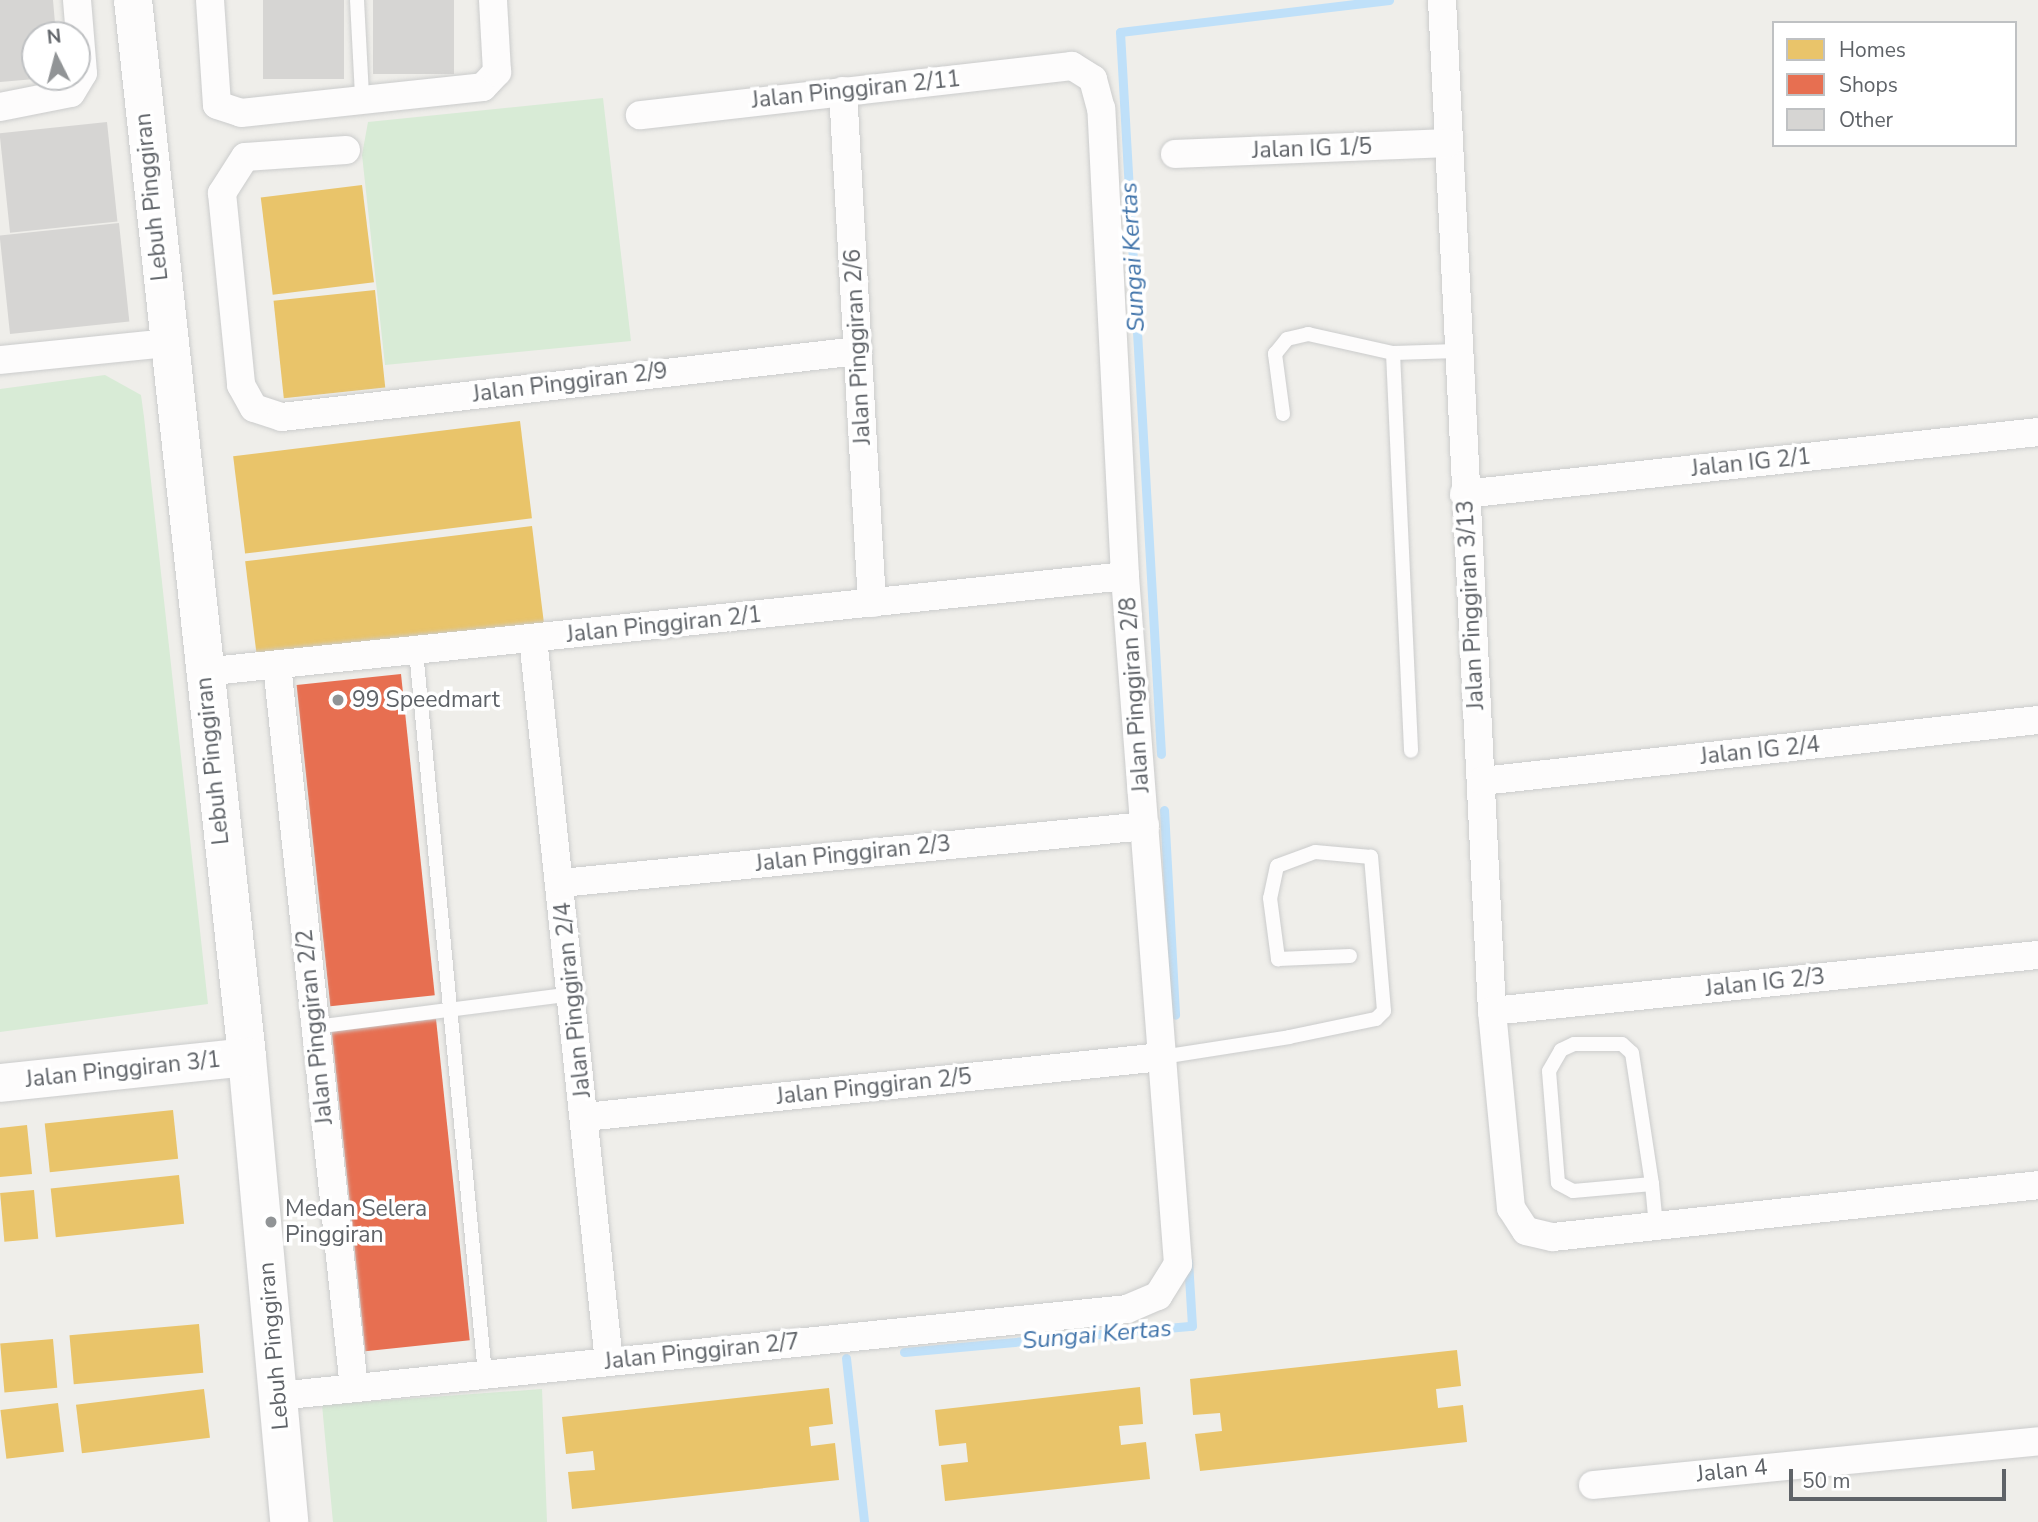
<!DOCTYPE html>
<html>
<head>
<meta charset="utf-8">
<style>
	body { margin:0 }
	#map { position:relative; width:2038px; height:1522px; overflow:hidden; background:#efeeea; font-family:"Nunito Sans",sans-serif }
	div>[style] { position:absolute }
	.green>* { inset:0; background:#d8ebd6 }
	.homes>* { inset:0; background:#e9c46a; transform-origin:0 0 }
	.shops>* { inset:0; background:#e76f51; transform-origin:0 0 }
	.stream>* { height:9px; margin:-4.5px; padding:0 4.5px; transform-origin:4.5px; border-radius:4.5px; background:#bfe0f9 }
	.building>* { inset:0; background:#d6d5d3; transform-origin:0 0 }
	.roads { filter:drop-shadow(0 0 2px #cbcccc) drop-shadow(0 0 2px #cbcccc) }
	.lane>* { height:14px; margin:-7px; padding:0 7px; transform-origin:7px; border-radius:7px; background:#fdfcfc }
	.street>* { height:28px; margin:-14px; padding:0 14px; transform-origin:14px; border-radius:14px; background:#fdfcfc }
	.secondary>* { height:38px; margin:-19px; padding:0 19px; transform-origin:19px; border-radius:19px; background:#fdfcfc }
	.dots>* { width:19px; height:19px; translate:-50% -50%; box-sizing:border-box; border:4px solid #fff; border-radius:50% }
	span { translate:-50% -50%; white-space:nowrap; text-align:center; line-height:1.15; -webkit-text-stroke:7px #fff; paint-order:stroke }
	.street-label { font-size:23px; color:#5f6368 }
	.poi-label { font-size:23px; color:#5f6368 }
	.left { translate:0 -50%; text-align:left }
	.water-label { font-size:24px; color:#4174aa; font-style:italic }
	.legend { position:absolute; left:1772px; top:21px; width:245px; height:126px; box-sizing:border-box; background:#fff; border:2px solid #bfc1c3; margin:0; padding:9px 12px; list-style:none; font-size:21px; color:#5f6368 }
	.legend li { display:flex; align-items:center; gap:14px; height:35px }
	.legend b { width:35px; border:2px solid #bfc1c3 }
	.north { position:absolute; left:21px; top:21px; width:70px; height:70px; box-sizing:border-box; background:#fff; border:2px solid #bfc1c3; border-radius:50%; rotate:354deg; font-size:19px; font-weight:700; line-height:28px; text-align:center; color:#5f6368 }
	.north::after { content:''; display:block; margin:auto; width:24px; height:32px; background:#919496; clip-path:polygon(50% 0,100% 100%,50% 72%,0 100%) }
	.scale { position:absolute; left:1789px; top:1469px; width:217px; height:32px; box-sizing:border-box; border:4px solid #5f6368; border-top:0; padding-left:9px; font-size:21px; line-height:24px; white-space:nowrap; color:#5f6368; -webkit-text-stroke:5px #fff; paint-order:stroke }
</style>
</head>
<body>
<div id="map">
	<div class="green">
		<div style="clip-path:polygon(603px 98px,631px 341px,385px 365px,362px 155px,368px 122px)"></div>
		<div style="clip-path:polygon(105px 375px,141px 395px,144px 417px,208px 1004px,0 1032px,0 389px)"></div>
		<div style="clip-path:polygon(542px 1389px,547px 1522px,333px 1522px,322px 1405px)"></div>
	</div>
	<div class="homes">
		<div style="left:362px;top:185px;width:98px;height:102px;rotate:83deg"></div>
		<div style="left:375px;top:290px;width:98px;height:102px;rotate:84deg"></div>
		<div style="left:520px;top:421px;width:98px;height:289px;rotate:83deg"></div>
		<div style="left:532px;top:526px;width:98px;height:289px;rotate:83deg"></div>
		<div style="left:173px;top:1110px;width:49px;height:129px;rotate:84deg"></div>
		<div style="clip-path:polygon(27px 1125px,32px 1174px,0 1177px,0 1128px)"></div>
		<div style="left:179px;top:1175px;width:49px;height:129px;rotate:84deg"></div>
		<div style="left:34px;top:1190px;width:49px;height:34px;rotate:85deg"></div>
		<div style="left:199px;top:1324px;width:49px;height:130px;rotate:85deg"></div>
		<div style="left:53px;top:1339px;width:49px;height:53px;rotate:85deg"></div>
		<div style="clip-path:polygon(1457px 1350px,1461px 1386px,1436px 1389px,1438px 1408px,1463px 1405px,1467px 1442px,1200px 1471px,1195px 1434px,1222px 1431px,1220px 1413px,1193px 1415px,1190px 1379px)"></div>
		<div style="clip-path:polygon(1140px 1387px,1143px 1424px,1119px 1426px,1121px 1445px,1146px 1442px,1150px 1479px,945px 1501px,941px 1465px,968px 1462px,966px 1443px,939px 1446px,935px 1410px)"></div>
		<div style="clip-path:polygon(829px 1388px,833px 1424px,809px 1427px,811px 1446px,835px 1443px,839px 1480px,572px 1509px,568px 1472px,595px 1470px,593px 1451px,566px 1454px,562px 1417px)"></div>
		<div style="left:204px;top:1389px;width:49px;height:129px;rotate:83deg"></div>
		<div style="left:58px;top:1403px;width:49px;height:58px;rotate:83deg"></div>
	</div>
	<div class="shops">
		<div style="left:401px;top:674px;width:323px;height:105px;rotate:84deg"></div>
		<div style="left:436px;top:1019px;width:323px;height:105px;rotate:84deg"></div>
	</div>
	<div class="stream">
		<div style="left:1161px;top:754px;width:723px;rotate:-93.25deg"></div>
		<div style="left:1120px;top:32px;width:271px;rotate:-6.8deg"></div>
		<div style="left:1164px;top:810px;width:205px;rotate:86.9deg"></div>
		<div style="left:904px;top:1352px;width:289px;rotate:-5.2deg"></div>
		<div style="left:1192px;top:1326px;width:65px;rotate:-93.5deg"></div>
		<div style="left:846px;top:1358px;width:165px;rotate:83.7deg"></div>
	</div>
	<div class="building">
		<div style="clip-path:polygon(0 0,53px 0,56px 35px,35px 35px,35px 79px,0 82px)"></div>
		<div style="left:263px;top:0;width:81px;height:79px"></div>
		<div style="left:373px;top:0;width:81px;height:74px"></div>
		<div style="left:107px;top:122px;width:100px;height:108px;rotate:84deg"></div>
		<div style="left:119px;top:223px;width:99px;height:120px;rotate:84deg"></div>
	</div>
	<div class="roads">
		<div class="lane">
			<div style="left:357px;top:0;width:97px;rotate:87deg"></div>
			<div style="left:1393px;top:353px;width:65px;rotate:-1.8deg"></div>
			<div style="left:1283px;top:414px;width:61px;rotate:-97.6deg"></div>
			<div style="left:1275px;top:354px;width:19px;rotate:-51deg"></div>
			<div style="left:1287px;top:339px;width:22px;rotate:-13deg"></div>
			<div style="left:1308px;top:334px;width:87px;rotate:12.6deg"></div>
			<div style="left:1393px;top:353px;width:398px;rotate:87.4deg"></div>
			<div style="left:416px;top:651px;width:726px;rotate:84.55deg"></div>
			<div style="left:315px;top:1027px;width:259px;rotate:-7.3deg"></div>
			<div style="left:1162px;top:1057px;width:129px;rotate:-8.9deg"></div>
			<div style="left:1289px;top:1037px;width:89px;rotate:-11.7deg"></div>
			<div style="left:1376px;top:1019px;width:11px;rotate:-45deg"></div>
			<div style="left:1384px;top:1011px;width:155px;rotate:-94.8deg"></div>
			<div style="left:1371px;top:857px;width:56px;rotate:-174.9deg"></div>
			<div style="left:1315px;top:852px;width:40px;rotate:159.8deg"></div>
			<div style="left:1277px;top:866px;width:33px;rotate:102deg"></div>
			<div style="left:1270px;top:898px;width:62px;rotate:82.5deg"></div>
			<div style="left:1278px;top:959px;width:72px;rotate:-2.4deg"></div>
			<div style="left:1652px;top:1184px;width:79px;rotate:174.9deg"></div>
			<div style="left:1573px;top:1191px;width:17px;rotate:-152deg"></div>
			<div style="left:1558px;top:1183px;width:112px;rotate:-94.6deg"></div>
			<div style="left:1549px;top:1071px;width:24px;rotate:-60deg"></div>
			<div style="left:1561px;top:1050px;width:14px;rotate:-25deg"></div>
			<div style="left:1574px;top:1044px;width:48px"></div>
			<div style="left:1622px;top:1044px;width:13px;rotate:42deg"></div>
			<div style="left:1632px;top:1053px;width:133px;rotate:81.3deg"></div>
			<div style="left:1652px;top:1184px;width:42px;rotate:84.6deg"></div>
		</div>
		<div class="street">
			<div style="left:210px;top:0;width:105px;rotate:86.2deg"></div>
			<div style="left:217px;top:105px;width:25px;rotate:18deg"></div>
			<div style="left:241px;top:113px;width:243px;rotate:-6.1deg"></div>
			<div style="left:483px;top:87px;width:21px;rotate:-47deg"></div>
			<div style="left:497px;top:72px;width:72px;rotate:-93.2deg"></div>
			<div style="left:1442px;top:0;width:1012px;rotate:87.17deg"></div>
			<div style="left:1492px;top:1011px;width:198px;rotate:84.5deg"></div>
			<div style="left:1511px;top:1208px;width:27px;rotate:57deg"></div>
			<div style="left:1526px;top:1231px;width:28px;rotate:13deg"></div>
			<div style="left:1553px;top:1237px;width:488px;rotate:-6.1deg"></div>
			<div style="left:843px;top:91px;width:513px;rotate:86.76deg"></div>
			<div style="left:0;top:107px;width:72px;rotate:-11.2deg"></div>
			<div style="left:71px;top:93px;width:23px;rotate:-59deg"></div>
			<div style="left:83px;top:73px;width:73px;rotate:-94.7deg"></div>
			<div style="left:346px;top:150px;width:101px;rotate:176deg"></div>
			<div style="left:245px;top:157px;width:43px;rotate:122.6deg"></div>
			<div style="left:222px;top:193px;width:193px;rotate:84.3deg"></div>
			<div style="left:241px;top:385px;width:26px;rotate:61deg"></div>
			<div style="left:254px;top:408px;width:29px;rotate:18deg"></div>
			<div style="left:282px;top:417px;width:580px;rotate:-6.54deg"></div>
			<div style="left:1175px;top:154px;width:273px;rotate:-2.3deg"></div>
			<div style="left:0;top:360px;width:168px;rotate:-5.8deg"></div>
			<div style="left:1464px;top:494px;width:577px;rotate:-6.16deg"></div>
			<div style="left:533px;top:638px;width:728px;rotate:84.01deg"></div>
			<div style="left:277px;top:665px;width:727px;rotate:83.92deg"></div>
			<div style="left:203px;top:672px;width:927px;rotate:-5.94deg"></div>
			<div style="left:1482px;top:781px;width:559px;rotate:-6.26deg"></div>
			<div style="left:561px;top:883px;width:587px;rotate:-5.57deg"></div>
			<div style="left:1492px;top:1011px;width:549px;rotate:-5.86deg"></div>
			<div style="left:585px;top:1117px;width:580px;rotate:-5.94deg"></div>
			<div style="left:278px;top:1396px;width:853px;rotate:-5.85deg"></div>
			<div style="left:1127px;top:1309px;width:34px;rotate:-23deg"></div>
			<div style="left:1158px;top:1296px;width:38px;rotate:-58deg"></div>
			<div style="left:1178px;top:1264px;width:690px;rotate:-94.41deg"></div>
			<div style="left:1125px;top:576px;width:468px;rotate:-92.9deg"></div>
			<div style="left:1101px;top:109px;width:31px;rotate:-105deg"></div>
			<div style="left:1093px;top:79px;width:25px;rotate:-148deg"></div>
			<div style="left:1072px;top:66px;width:435px;rotate:173.5deg"></div>
			<div style="left:1593px;top:1485px;width:447px;rotate:-5.6deg"></div>
		</div>
		<div class="secondary">
			<div style="left:133px;top:0;width:1063px;rotate:83.84deg"></div>
			<div style="left:247px;top:1057px;width:467px;rotate:84.8deg"></div>
			<div style="left:0;top:1083px;width:248px;rotate:-6deg"></div>
		</div>
	</div>
	<div class="dots">
		<div style="left:338px;top:700px;background:#919496"></div>
		<div style="left:271px;top:1222px;background:#919496"></div>
	</div>
	<div class="street-label">
		<span style="left:856px;top:90px;rotate:-6deg">Jalan Pinggiran 2/11</span>
		<span style="left:1312px;top:149px;rotate:-2deg">Jalan IG 1/5</span>
		<span style="left:152px;top:197px;rotate:-96deg">Lebuh Pinggiran</span>
		<span style="left:858px;top:347px;rotate:-93deg">Jalan Pinggiran 2/6</span>
		<span style="left:570px;top:383px;rotate:-7deg">Jalan Pinggiran 2/9</span>
		<span style="left:1751px;top:463px;rotate:-6deg">Jalan IG 2/1</span>
		<span style="left:1471px;top:605px;rotate:-93deg">Jalan Pinggiran 3/13</span>
		<span style="left:664px;top:625px;rotate:-6deg">Jalan Pinggiran 2/1</span>
		<span style="left:1135px;top:695px;rotate:-94deg">Jalan Pinggiran 2/8</span>
		<span style="left:1760px;top:751px;rotate:-6deg">Jalan IG 2/4</span>
		<span style="left:213px;top:761px;rotate:-96deg">Lebuh Pinggiran</span>
		<span style="left:853px;top:854px;rotate:-6deg">Jalan Pinggiran 2/3</span>
		<span style="left:1765px;top:983px;rotate:-6deg">Jalan IG 2/3</span>
		<span style="left:573px;top:1000px;rotate:-96deg">Jalan Pinggiran 2/4</span>
		<span style="left:315px;top:1027px;rotate:-96deg">Jalan Pinggiran 2/2</span>
		<span style="left:123px;top:1070px;rotate:-6deg">Jalan Pinggiran 3/1</span>
		<span style="left:874px;top:1087px;rotate:-6deg">Jalan Pinggiran 2/5</span>
		<span style="left:274px;top:1346px;rotate:-95deg">Lebuh Pinggiran</span>
		<span style="left:702px;top:1352px;rotate:-6deg">Jalan Pinggiran 2/7</span>
		<span style="left:1732px;top:1471px;rotate:-6deg">Jalan 4</span>
	</div>
	<div class="poi-label">
		<span class="left" style="left:352px;top:700px">99 Speedmart</span>
		<span class="left" style="left:285px;top:1222px">Medan Selera<br>Pinggiran</span>
	</div>
	<div class="water-label">
		<span style="left:1133px;top:257px;rotate:-93deg">Sungai Kertas</span>
		<span style="left:1097px;top:1335px;rotate:-5deg">Sungai Kertas</span>
	</div>
	<ul class="legend">
	<li><b style="height:19px;background:#e9c46a"></b>Homes</li>
	<li><b style="height:19px;background:#e76f51"></b>Shops</li>
	<li><b style="height:19px;background:#d6d5d3"></b>Other</li>
	</ul>
	<div class="north">N</div>
	<div class="scale">50 m</div>
</div>
</body>
</html>
